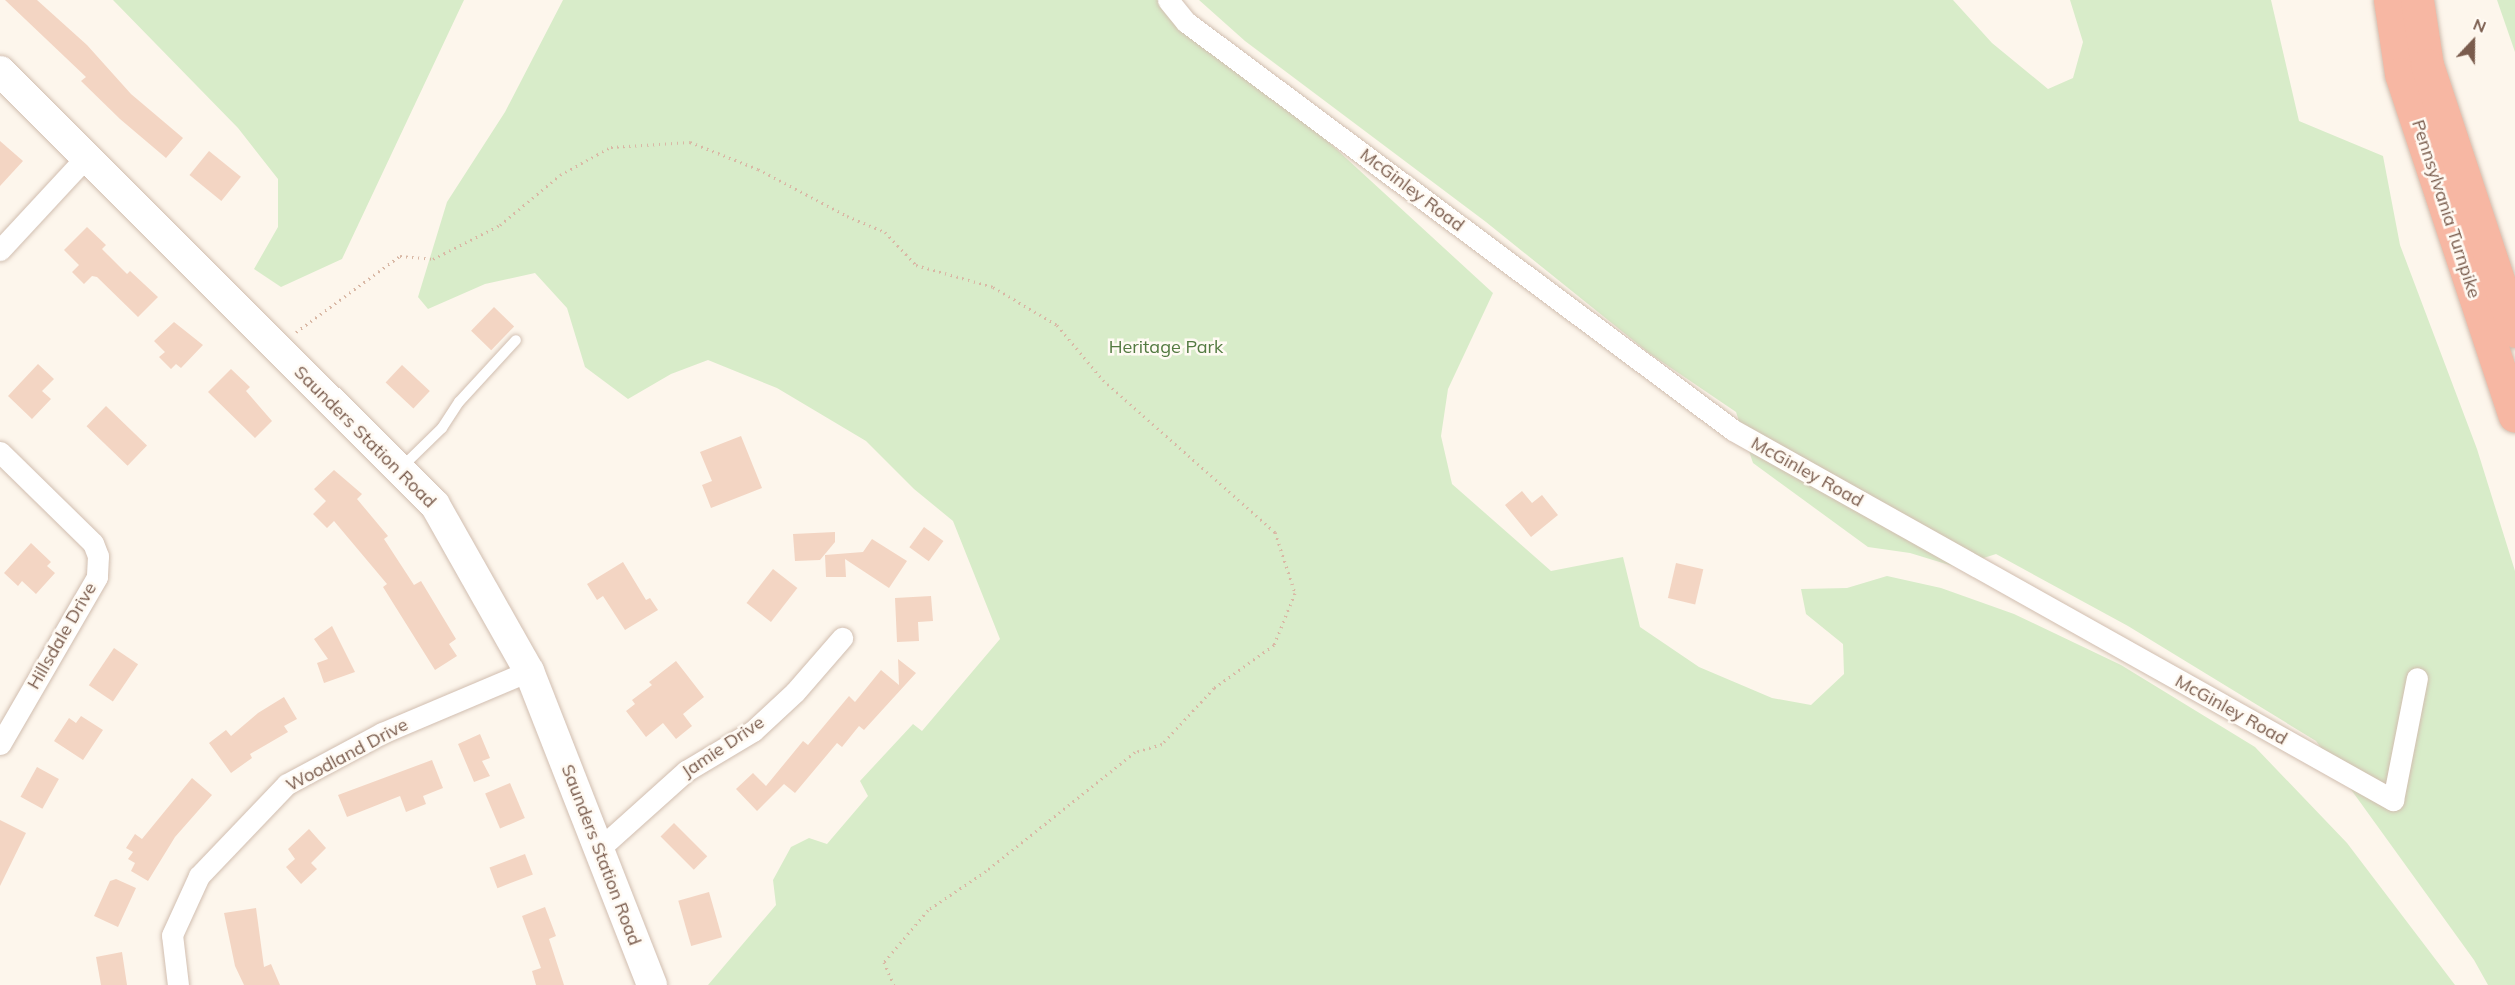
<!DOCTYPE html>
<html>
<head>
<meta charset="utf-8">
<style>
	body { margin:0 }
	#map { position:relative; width:2515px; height:985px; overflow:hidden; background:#fdf6ec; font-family:Mulish,sans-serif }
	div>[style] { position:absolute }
	.green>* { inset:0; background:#d8ecc9 }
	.building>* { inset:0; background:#f3d5c3; transform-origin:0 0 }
	.path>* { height:3px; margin-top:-1.5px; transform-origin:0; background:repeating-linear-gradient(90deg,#d9b8a5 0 1.5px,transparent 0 6px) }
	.roads { filter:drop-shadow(0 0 2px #d1beb0) drop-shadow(0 0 2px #d1beb0) }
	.lane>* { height:10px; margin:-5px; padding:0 5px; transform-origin:5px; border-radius:5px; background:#fff }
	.street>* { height:21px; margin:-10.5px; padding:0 10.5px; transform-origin:10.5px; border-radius:10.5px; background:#fff }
	.secondary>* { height:30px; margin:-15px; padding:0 15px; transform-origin:15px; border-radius:15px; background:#fff }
	.highway>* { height:33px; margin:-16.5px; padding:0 16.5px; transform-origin:16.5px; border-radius:16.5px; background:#f7b7a3 }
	span { translate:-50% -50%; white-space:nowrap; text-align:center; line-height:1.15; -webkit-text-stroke:5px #fffaf3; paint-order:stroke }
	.street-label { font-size:18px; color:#7a5c4d }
	.park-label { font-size:18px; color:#537a41 }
	.north { position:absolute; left:2443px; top:12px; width:60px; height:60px; -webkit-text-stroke:4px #fffaf3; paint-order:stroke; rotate:22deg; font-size:16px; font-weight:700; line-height:24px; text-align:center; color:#7a5c4d }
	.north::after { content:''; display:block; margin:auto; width:21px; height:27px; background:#7a5c4d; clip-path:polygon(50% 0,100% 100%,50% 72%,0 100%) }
</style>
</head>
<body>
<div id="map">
	<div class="green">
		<div style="clip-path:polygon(113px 0,464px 0,342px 259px,281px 287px,254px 269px,278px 227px,278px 179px,238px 128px)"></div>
		<div style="clip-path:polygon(563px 0,1174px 0,1493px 293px,1448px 389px,1441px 436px,1452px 484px,1551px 571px,1623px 557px,1640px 627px,1699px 667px,1772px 698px,1811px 705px,1844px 674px,1843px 644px,1806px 614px,1801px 589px,1847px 588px,1887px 576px,1941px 588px,2014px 614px,2121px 665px,2255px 747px,2347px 843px,2455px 985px,708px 985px,776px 905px,773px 880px,791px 847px,809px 838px,827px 844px,868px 796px,860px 781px,913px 724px,922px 731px,1000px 639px,953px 521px,914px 489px,866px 441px,777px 388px,708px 360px,671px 374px,628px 399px,585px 367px,567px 308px,535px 273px,485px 284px,428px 309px,418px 297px,447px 202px,505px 112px)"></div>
		<div style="clip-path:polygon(1199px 0,1953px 0,1992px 43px,2048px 89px,2073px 78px,2083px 42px,2070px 0,2271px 0,2299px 121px,2383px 156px,2400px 245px,2477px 449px,2515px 571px,2515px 985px,2488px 985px,2474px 960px,2316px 741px,2128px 626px,1996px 554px,1956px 567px,1910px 553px,1868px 547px,1753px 463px,1736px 412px,1649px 353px,1486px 222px,1245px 41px)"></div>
		<div style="clip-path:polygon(2497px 0,2515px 0,2515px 52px)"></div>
	</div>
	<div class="building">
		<div style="clip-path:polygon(5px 0,37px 0,87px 45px,131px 94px,183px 138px,166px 158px,120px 119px,81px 81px,86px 77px)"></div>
		<div style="clip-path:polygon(0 141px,23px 161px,0 186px)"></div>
		<div style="left:209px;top:151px;width:41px;height:31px;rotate:39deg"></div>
		<div style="clip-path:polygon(87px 227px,106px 245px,102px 249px,127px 274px,130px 271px,158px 297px,138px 317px,97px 277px,92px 276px,84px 284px,72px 272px,79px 265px,64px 250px)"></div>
		<div style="left:494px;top:307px;width:28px;height:33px;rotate:44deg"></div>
		<div style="clip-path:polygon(174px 322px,203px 345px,181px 368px,176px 364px,171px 369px,159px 357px,165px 352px,154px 341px)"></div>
		<div style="clip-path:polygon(38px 364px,54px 379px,42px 391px,51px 399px,32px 419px,8px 396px)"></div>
		<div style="left:402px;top:365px;width:38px;height:24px;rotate:43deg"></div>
		<div style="clip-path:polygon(231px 369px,250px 387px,246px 391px,272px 421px,255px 438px,208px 392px)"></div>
		<div style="left:106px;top:406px;width:57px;height:28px;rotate:44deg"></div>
		<div style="clip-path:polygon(741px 436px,762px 488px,711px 508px,702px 485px,712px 481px,700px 452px)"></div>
		<div style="clip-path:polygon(334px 470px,362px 494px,357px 499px,388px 536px,384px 539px,414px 585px,421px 581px,456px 639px,449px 644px,457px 656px,435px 670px,383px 587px,387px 584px,334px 521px,327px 528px,313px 514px,326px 501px,314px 489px)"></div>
		<div style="clip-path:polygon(1522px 491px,1532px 503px,1542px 495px,1558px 515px,1531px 537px,1505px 505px)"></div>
		<div style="left:924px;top:527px;width:24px;height:25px;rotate:36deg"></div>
		<div style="clip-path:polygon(835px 532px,835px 542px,820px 560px,795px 561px,793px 534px)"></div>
		<div style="clip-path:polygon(872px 539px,907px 561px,889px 588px,845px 559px,846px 577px,826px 577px,825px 555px,863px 552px)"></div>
		<div style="clip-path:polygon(31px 543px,51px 562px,47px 566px,55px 573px,36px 594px,22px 581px,18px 586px,4px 573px)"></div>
		<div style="clip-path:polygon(623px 562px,646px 600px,650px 598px,658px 610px,625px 630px,603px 596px,597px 600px,587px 584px)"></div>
		<div style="left:1676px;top:563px;width:28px;height:36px;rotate:13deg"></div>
		<div style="left:773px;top:569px;width:31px;height:43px;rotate:38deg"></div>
		<div style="clip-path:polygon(931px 596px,933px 621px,918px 622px,919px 641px,897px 642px,895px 598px)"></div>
		<div style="clip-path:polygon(332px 626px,355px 672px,324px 683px,317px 663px,328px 659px,314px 639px)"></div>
		<div style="left:114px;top:648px;width:29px;height:45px;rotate:34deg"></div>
		<div style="clip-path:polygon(898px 659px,916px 673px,864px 730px,859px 726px,842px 747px,837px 743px,795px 793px,784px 784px,757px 811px,736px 789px,753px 773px,766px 786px,803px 741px,808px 745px,849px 696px,855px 702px,881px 670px,899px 685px)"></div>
		<div style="clip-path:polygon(676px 661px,704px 697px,683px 714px,692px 726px,676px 739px,663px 723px,646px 737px,626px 711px,635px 704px,632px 700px,652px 685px,649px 682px)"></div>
		<div style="clip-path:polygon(284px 697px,297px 719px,284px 726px,288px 732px,250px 754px,252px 758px,231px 773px,209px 743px,226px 730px,231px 736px,258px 713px)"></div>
		<div style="clip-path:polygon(81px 716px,103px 730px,83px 760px,54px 741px,69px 718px,76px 723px)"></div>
		<div style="clip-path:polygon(480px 734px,490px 758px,482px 761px,490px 776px,474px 782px,458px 744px)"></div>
		<div style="clip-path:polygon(432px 760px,443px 788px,423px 796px,426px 804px,406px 812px,400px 796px,347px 817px,338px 795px)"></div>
		<div style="left:37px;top:767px;width:25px;height:34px;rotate:29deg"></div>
		<div style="clip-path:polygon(192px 778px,212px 795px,175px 837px,148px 881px,131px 871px,135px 863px,128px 859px,133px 852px,126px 848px,135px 834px,142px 839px)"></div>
		<div style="left:510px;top:783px;width:38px;height:27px;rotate:67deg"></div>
		<div style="clip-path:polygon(0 820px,26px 833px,0 886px)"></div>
		<div style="left:674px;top:823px;width:47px;height:19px;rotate:45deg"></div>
		<div style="clip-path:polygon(309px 829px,326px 848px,311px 863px,317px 869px,301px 884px,286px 867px,295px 859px,288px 849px)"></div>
		<div style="left:525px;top:854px;width:22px;height:38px;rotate:69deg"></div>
		<div style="clip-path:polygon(116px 879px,136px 888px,118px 927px,94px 916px,110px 881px)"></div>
		<div style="left:709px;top:892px;width:47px;height:32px;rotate:74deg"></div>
		<div style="clip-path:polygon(545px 907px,556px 936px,549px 939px,564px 985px,536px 985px,532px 971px,541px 968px,522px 916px)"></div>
		<div style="clip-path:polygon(256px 908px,264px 967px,271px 964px,280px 985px,244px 985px,235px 966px,224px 913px)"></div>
		<div style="clip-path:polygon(122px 952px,127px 985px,101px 985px,96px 957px)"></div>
	</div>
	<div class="path">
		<div style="left:296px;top:332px;width:129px;rotate:-36.2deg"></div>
		<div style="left:400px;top:256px;width:33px;rotate:5deg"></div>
		<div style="left:433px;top:259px;width:75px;rotate:-26.9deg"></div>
		<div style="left:500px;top:225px;width:78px;rotate:-39.8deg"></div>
		<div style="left:560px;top:175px;width:58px;rotate:-28.8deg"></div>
		<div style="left:611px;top:147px;width:79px;rotate:-3.6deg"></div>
		<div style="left:690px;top:142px;width:73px;rotate:21.7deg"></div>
		<div style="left:758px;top:169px;width:101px;rotate:27.8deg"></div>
		<div style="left:847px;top:216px;width:41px;rotate:22.8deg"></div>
		<div style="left:885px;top:232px;width:45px;rotate:46.8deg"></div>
		<div style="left:916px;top:265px;width:80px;rotate:15.9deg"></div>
		<div style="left:993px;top:287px;width:74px;rotate:30.7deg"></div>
		<div style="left:1057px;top:325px;width:72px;rotate:50.1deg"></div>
		<div style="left:1103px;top:380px;width:230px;rotate:41.5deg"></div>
		<div style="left:1275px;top:532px;width:64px;rotate:71.8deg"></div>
		<div style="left:1295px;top:593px;width:56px;rotate:112deg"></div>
		<div style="left:1274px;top:645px;width:74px;rotate:144.4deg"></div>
		<div style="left:1214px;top:688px;width:76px;rotate:132.9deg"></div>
		<div style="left:1162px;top:744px;width:28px;rotate:163deg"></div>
		<div style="left:1135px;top:752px;width:191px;rotate:141.4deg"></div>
		<div style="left:986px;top:871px;width:70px;rotate:146.1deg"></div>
		<div style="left:928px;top:910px;width:68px;rotate:130.2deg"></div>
		<div style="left:884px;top:962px;width:25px;rotate:67deg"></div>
	</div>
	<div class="roads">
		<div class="lane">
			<div style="left:402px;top:467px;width:56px;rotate:-44.3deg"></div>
			<div style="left:442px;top:428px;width:31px;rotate:-57deg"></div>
			<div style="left:459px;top:402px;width:84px;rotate:-47.4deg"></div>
		</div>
		<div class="street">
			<div style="left:1168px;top:0;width:28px;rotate:51deg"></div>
			<div style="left:1186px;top:22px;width:682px;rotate:36.72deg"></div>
			<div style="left:1733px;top:430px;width:757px;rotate:29.28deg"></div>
			<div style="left:2393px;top:800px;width:124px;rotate:-78.9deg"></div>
			<div style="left:0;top:250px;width:127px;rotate:-47.2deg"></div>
			<div style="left:0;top:452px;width:130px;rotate:44.4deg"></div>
			<div style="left:93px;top:543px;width:14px;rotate:69deg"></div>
			<div style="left:98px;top:556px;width:21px;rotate:93deg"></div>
			<div style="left:97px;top:577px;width:193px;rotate:120.1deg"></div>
			<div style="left:599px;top:849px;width:117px;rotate:-41.9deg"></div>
			<div style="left:686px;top:771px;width:78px;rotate:-30.8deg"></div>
			<div style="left:753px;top:731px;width:57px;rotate:-42.9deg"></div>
			<div style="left:795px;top:692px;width:72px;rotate:-49deg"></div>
			<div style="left:178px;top:985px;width:50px;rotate:-96.8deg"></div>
			<div style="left:172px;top:935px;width:65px;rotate:-65.4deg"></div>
			<div style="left:199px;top:876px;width:127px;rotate:-46.3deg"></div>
			<div style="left:287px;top:784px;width:108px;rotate:-28.2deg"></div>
			<div style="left:382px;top:733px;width:160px;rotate:-22.9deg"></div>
		</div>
		<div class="secondary">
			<div style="left:0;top:71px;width:614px;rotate:44.93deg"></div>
			<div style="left:435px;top:505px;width:191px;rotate:60.5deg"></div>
			<div style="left:529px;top:671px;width:337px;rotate:68.6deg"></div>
		</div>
		<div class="highway">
			<div style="left:2390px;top:0;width:75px;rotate:81.5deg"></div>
			<div style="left:2401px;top:74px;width:360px;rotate:71.6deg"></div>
			<div style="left:2417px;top:0;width:66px;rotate:81.3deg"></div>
			<div style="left:2427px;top:65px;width:280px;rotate:71.7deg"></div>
		</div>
	</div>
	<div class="street-label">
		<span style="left:1412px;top:190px;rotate:37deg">McGinley Road</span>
		<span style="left:2446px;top:209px;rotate:72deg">Pennsylvania Turnpike</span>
		<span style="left:365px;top:437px;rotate:45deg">Saunders Station Road</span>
		<span style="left:1807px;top:472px;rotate:29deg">McGinley Road</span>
		<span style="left:62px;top:636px;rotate:-60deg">Hillsdale Drive</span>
		<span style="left:2231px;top:710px;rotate:29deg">McGinley Road</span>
		<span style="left:723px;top:747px;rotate:-34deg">Jamie Drive</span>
		<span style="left:347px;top:755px;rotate:-28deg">Woodland Drive</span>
		<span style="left:601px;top:855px;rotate:69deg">Saunders Station Road</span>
	</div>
	<div class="park-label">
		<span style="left:1166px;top:347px">Heritage Park</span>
	</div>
	<div class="north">N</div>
</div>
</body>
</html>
